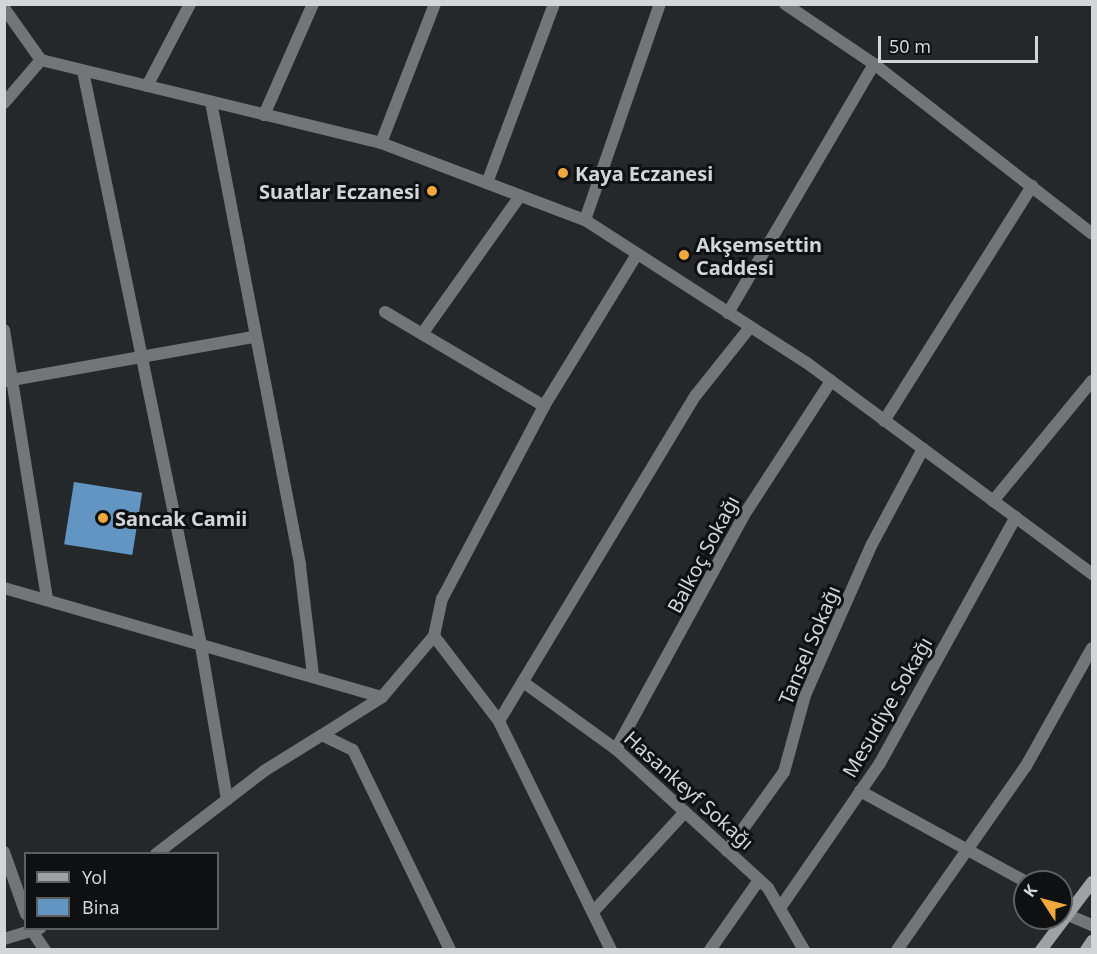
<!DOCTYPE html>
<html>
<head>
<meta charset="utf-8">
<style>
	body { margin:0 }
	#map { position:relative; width:1097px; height:954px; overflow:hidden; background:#25282a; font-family:"Noto Sans",sans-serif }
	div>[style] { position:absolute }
	.building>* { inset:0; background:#6395c3; transform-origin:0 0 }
	.minor>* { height:12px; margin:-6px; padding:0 6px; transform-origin:6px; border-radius:6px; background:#747576 }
	.tertiary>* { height:12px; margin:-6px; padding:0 6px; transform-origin:6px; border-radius:6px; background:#747576 }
	.secondary>* { height:12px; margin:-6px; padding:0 6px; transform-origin:6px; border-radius:6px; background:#9fa1a3 }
	.dots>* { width:16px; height:16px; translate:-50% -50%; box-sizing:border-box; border:3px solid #0f1011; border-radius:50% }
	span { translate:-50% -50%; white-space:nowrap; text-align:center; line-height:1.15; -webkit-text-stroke:6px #0f1011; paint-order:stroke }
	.poi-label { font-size:20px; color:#d4d5d7; font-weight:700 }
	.left { translate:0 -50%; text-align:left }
	.right { translate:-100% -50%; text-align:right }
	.street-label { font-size:20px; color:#d4d5d7 }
	.frame { position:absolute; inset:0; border:6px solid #d4d5d7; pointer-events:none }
	.legend { position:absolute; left:24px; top:852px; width:195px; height:78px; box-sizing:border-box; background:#0f1011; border:2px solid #5e5f60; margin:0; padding:8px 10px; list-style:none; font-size:18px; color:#d4d5d7 }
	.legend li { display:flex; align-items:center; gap:12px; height:30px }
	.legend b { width:30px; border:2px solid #5e5f60 }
	.north { position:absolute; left:1013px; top:870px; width:60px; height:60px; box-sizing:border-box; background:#0f1011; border:2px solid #5e5f60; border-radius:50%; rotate:306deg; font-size:16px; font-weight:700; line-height:24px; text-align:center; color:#d4d5d7 }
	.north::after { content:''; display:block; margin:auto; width:21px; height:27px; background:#eea83c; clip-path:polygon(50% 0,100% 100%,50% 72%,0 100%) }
	.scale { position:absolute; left:878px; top:36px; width:160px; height:27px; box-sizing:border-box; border:3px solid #d4d5d7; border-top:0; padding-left:8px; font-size:18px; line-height:21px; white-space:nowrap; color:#d4d5d7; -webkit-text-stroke:4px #0f1011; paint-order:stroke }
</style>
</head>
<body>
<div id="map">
	<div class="building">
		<div style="left:74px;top:482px;width:69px;height:63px;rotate:9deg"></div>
	</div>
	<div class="minor">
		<div style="left:785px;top:4px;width:107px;rotate:34deg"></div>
		<div style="left:874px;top:64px;width:276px;rotate:37.9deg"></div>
		<div style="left:83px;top:71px;width:581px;rotate:78.38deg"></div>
		<div style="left:200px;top:640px;width:162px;rotate:80.4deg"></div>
		<div style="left:147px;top:86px;width:93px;rotate:-62.3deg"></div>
		<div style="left:211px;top:102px;width:472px;rotate:79.1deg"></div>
		<div style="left:300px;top:566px;width:110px;rotate:83.2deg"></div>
		<div style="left:4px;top:103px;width:57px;rotate:-49.3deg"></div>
		<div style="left:264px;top:115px;width:121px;rotate:-66.2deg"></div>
		<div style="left:381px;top:143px;width:149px;rotate:-68.8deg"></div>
		<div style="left:487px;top:183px;width:191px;rotate:-69.5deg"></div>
		<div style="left:585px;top:220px;width:229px;rotate:-70.9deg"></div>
		<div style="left:385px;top:312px;width:185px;rotate:30.6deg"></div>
		<div style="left:728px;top:313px;width:289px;rotate:-59.6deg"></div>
		<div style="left:4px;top:330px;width:270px;rotate:80.9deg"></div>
		<div style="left:422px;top:334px;width:169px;rotate:-54.6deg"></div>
		<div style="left:6px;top:381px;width:251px;rotate:-10.1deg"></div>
		<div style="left:884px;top:421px;width:278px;rotate:-57.8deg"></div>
		<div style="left:993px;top:501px;width:156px;rotate:-50.5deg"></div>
		<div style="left:4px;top:588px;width:393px;rotate:16.1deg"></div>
		<div style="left:434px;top:636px;width:38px;rotate:-78deg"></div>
		<div style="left:442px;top:599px;width:218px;rotate:-62.1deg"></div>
		<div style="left:544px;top:406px;width:178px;rotate:-58.5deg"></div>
		<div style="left:523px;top:682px;width:115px;rotate:35.8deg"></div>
		<div style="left:616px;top:749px;width:206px;rotate:42.4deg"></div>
		<div style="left:768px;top:888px;width:72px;rotate:59.9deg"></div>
		<div style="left:322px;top:735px;width:71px;rotate:-32.3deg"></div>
		<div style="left:382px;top:697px;width:80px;rotate:-49.6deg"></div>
		<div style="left:434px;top:636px;width:107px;rotate:52.6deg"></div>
		<div style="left:616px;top:749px;width:267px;rotate:-61.3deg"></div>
		<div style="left:744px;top:515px;width:160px;rotate:-57deg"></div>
		<div style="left:860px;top:791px;width:189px;rotate:28.7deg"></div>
		<div style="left:727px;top:851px;width:97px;rotate:-54.2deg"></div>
		<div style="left:784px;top:772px;width:80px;rotate:-74.7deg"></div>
		<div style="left:805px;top:695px;width:165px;rotate:-66.1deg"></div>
		<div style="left:872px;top:544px;width:108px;rotate:-61.8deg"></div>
		<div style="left:4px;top:852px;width:66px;rotate:70.5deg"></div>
		<div style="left:156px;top:854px;width:136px;rotate:-37.5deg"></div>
		<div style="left:264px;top:771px;width:68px;rotate:-31.8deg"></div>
		<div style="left:322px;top:735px;width:34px;rotate:26deg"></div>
		<div style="left:353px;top:750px;width:222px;rotate:64.1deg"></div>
		<div style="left:780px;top:908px;width:176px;rotate:-55.4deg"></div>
		<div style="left:880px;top:763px;width:281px;rotate:-61.1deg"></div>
		<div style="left:593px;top:912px;width:136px;rotate:-47.4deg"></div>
		<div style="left:1061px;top:912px;width:34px;rotate:23deg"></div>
		<div style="left:30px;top:928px;width:27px;rotate:56deg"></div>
		<div style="left:4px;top:939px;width:38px;rotate:-17deg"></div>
		<div style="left:611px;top:950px;width:255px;rotate:-116.1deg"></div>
		<div style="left:499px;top:721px;width:381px;rotate:-58.9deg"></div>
		<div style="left:696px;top:395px;width:87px;rotate:-51.5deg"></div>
		<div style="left:710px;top:950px;width:85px;rotate:-55deg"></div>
		<div style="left:897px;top:950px;width:225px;rotate:-55deg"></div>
		<div style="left:1026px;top:766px;width:135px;rotate:-60.8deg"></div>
	</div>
	<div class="tertiary">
		<div style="left:4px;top:8px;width:64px;rotate:54.6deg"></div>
		<div style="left:41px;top:60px;width:350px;rotate:13.7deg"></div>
		<div style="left:381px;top:143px;width:218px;rotate:20.7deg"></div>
		<div style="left:585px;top:220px;width:264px;rotate:32.8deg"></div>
		<div style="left:807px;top:363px;width:355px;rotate:36.5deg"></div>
	</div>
	<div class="secondary">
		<div style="left:1041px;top:950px;width:85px;rotate:-53.1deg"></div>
		<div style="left:1086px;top:950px;width:11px;rotate:-56deg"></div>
	</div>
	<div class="dots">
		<div style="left:563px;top:173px;background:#eea83c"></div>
		<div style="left:432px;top:191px;background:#eea83c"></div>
		<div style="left:684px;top:255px;background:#eea83c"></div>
		<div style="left:103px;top:518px;background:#eea83c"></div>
	</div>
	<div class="poi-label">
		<span class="left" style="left:575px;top:173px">Kaya Eczanesi</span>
		<span class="right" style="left:420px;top:191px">Suatlar Eczanesi</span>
		<span class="left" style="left:696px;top:256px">Akşemsettin<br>Caddesi</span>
		<span class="left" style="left:115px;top:518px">Sancak Camii</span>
	</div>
	<div class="street-label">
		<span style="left:703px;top:554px;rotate:-62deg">Balkoç Sokağı</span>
		<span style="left:809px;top:645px;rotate:-67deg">Tansel Sokağı</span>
		<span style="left:887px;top:707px;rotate:-60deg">Mesudiye Sokağı</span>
		<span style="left:689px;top:790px;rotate:42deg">Hasankeyf Sokağı</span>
	</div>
	<div class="frame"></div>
	<ul class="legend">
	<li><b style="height:8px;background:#9fa1a3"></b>Yol</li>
	<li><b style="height:16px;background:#6395c3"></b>Bina</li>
	</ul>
	<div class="north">K</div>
	<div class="scale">50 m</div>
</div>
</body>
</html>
